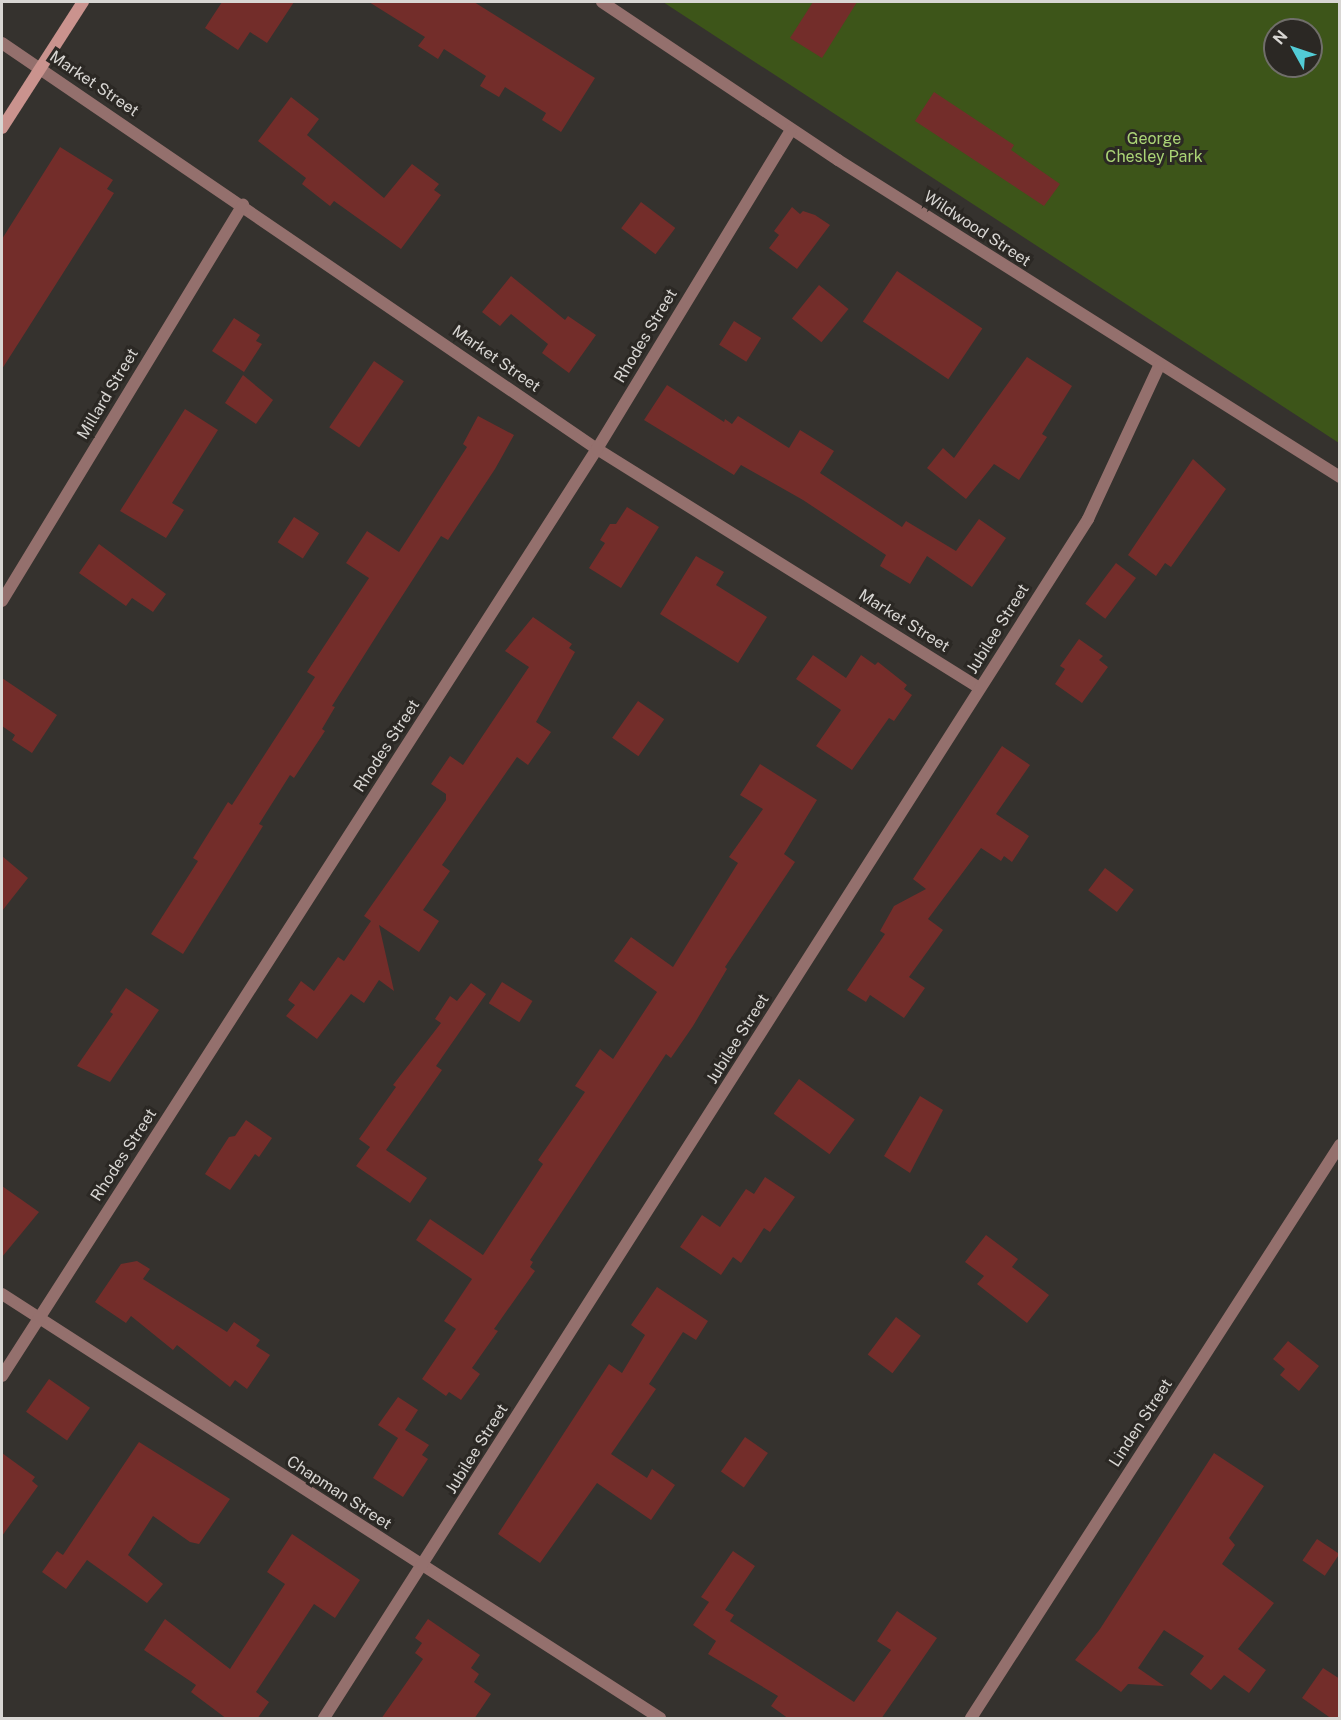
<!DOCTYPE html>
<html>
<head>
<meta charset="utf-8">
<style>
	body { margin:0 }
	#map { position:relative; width:1341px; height:1720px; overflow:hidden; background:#35322e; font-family:"Public Sans",sans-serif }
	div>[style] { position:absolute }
	.green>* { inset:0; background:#3d5519 }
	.building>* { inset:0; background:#732d2a; transform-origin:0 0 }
	.street>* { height:12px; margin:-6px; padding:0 6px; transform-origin:6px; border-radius:6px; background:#94706d }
	.secondary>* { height:12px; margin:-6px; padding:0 6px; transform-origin:6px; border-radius:6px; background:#ca938e }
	span { translate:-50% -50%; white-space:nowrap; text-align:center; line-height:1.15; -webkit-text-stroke:6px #2b2824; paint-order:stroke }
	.street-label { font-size:16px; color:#d8d6d3 }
	.park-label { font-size:16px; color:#abd476 }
	.frame { position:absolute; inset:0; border:3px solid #d8d6d3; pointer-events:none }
	.north { position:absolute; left:1263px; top:18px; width:60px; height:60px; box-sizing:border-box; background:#2b2824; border:2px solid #706e6a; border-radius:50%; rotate:310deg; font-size:16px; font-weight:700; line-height:24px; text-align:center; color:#d8d6d3 }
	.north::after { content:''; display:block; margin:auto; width:21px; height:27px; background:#52ccd6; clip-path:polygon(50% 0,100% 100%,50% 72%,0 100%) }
</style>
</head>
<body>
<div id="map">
	<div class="green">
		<div style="clip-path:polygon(evenodd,663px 2px,1339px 2px,1339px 443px,663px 2px,1275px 30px,1311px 30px,1311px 66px,1275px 66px,1275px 30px)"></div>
	</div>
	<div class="building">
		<div style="clip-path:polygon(222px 2px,294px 2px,267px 43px,250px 32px,238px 50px,205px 28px)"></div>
		<div style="clip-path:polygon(369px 2px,474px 2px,595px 78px,561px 132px,542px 120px,546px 113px,505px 87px,499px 97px,480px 86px,486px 76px,444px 49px,438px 59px,418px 46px,425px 37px)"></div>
		<div style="clip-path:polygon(813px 2px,857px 2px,822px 58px,790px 38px)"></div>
		<div style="clip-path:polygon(934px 92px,1014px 145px,1011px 150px,1060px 184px,1044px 206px,915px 121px)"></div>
		<div style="clip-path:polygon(291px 97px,319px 119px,307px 135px,384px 198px,412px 164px,439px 184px,434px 190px,441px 195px,401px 249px,334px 201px,330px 206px,302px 184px,306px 178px,258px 141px)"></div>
		<div style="clip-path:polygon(60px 147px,113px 180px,107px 189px,114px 193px,2px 369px,2px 239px)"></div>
		<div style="left:641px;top:202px;width:43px;height:33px;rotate:37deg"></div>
		<div style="clip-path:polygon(792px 207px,800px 214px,803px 211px,815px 215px,830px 225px,797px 269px,769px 248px,779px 235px,774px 231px)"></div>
		<div style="left:897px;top:271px;width:103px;height:61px;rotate:34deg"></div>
		<div style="clip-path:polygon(511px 276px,565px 320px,568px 316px,596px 335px,569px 373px,542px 353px,548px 344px,511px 314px,500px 326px,482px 312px)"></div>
		<div style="left:819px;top:285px;width:38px;height:43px;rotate:39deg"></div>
		<div style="clip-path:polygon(234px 318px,260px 335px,256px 341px,262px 344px,244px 372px,212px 351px)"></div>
		<div style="left:734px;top:321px;width:32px;height:28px;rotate:32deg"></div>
		<div style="clip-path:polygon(1027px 357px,1072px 386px,1042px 434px,1047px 437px,1019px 480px,994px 464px,966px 499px,927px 468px,943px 448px,954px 458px)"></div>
		<div style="left:374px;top:361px;width:36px;height:80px;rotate:34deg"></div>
		<div style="clip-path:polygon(243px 375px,273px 400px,256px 424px,225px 403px)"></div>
		<div style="clip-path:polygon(667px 385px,724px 422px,725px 419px,732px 424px,738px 416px,789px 448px,800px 430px,834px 451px,820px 473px,902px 527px,906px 521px,956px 551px,979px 519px,1006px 538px,972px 587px,927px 556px,910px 584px,880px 566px,886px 555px,803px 500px,741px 465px,734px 475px,644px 420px)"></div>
		<div style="clip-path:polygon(185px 409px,218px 430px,172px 503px,184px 510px,166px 538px,120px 511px)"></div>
		<div style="clip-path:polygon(478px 416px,514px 435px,495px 469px,448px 540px,441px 536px,384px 624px,332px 706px,335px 707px,322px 729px,325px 731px,294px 778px,290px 775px,259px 824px,263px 826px,183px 954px,151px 934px,198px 861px,193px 858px,228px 802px,232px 805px,315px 677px,307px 672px,369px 578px,346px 563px,367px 531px,399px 552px,467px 447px,463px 444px)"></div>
		<div style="clip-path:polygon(1193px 459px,1226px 489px,1171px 567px,1165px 563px,1156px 576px,1128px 555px)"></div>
		<div style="clip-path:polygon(627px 507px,659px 527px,621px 588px,589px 568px,605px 543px,600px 540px,610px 524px,616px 524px)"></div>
		<div style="left:294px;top:517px;width:30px;height:30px;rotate:33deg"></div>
		<div style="clip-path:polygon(99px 544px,166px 594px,153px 612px,132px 598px,126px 606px,79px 573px)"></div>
		<div style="clip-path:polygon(696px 556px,724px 572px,716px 585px,767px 617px,738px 663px,660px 614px)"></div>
		<div style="left:1116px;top:563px;width:25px;height:51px;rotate:37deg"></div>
		<div style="clip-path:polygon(533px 617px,572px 644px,569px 648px,575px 652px,536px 722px,551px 732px,528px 765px,517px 757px,442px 865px,450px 871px,423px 910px,439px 921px,419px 952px,379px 925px,394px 991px,379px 980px,364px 1003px,351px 994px,317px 1039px,286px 1016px,295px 1005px,288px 1000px,301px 981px,314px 991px,338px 957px,344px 961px,371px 921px,364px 916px,446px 800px,446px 794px,431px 784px,450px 756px,463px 765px,529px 667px,505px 651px)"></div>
		<div style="clip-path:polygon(1079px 639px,1103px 656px,1099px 660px,1108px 667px,1082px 703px,1055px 684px,1065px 669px,1060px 666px)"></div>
		<div style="clip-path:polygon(813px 655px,846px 678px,861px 655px,875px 665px,878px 662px,907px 685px,904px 689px,912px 695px,894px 721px,889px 718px,852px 770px,816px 746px,841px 710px,796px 679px)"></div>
		<div style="clip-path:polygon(2px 678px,57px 715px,32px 753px,12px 740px,15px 735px,2px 726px)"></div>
		<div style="left:638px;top:701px;width:32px;height:45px;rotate:35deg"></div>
		<div style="clip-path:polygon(1002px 746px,1030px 765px,996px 814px,1029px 836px,1012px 862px,1004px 856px,1001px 861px,981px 848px,928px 919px,943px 930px,909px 977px,925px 988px,904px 1018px,870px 995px,866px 1002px,847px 990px,885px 934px,880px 931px,894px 906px,926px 889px,913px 879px)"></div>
		<div style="clip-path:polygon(760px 764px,817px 800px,784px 854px,795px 862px,725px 967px,727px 969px,693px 1026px,671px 1058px,666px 1054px,530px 1260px,533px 1262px,530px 1267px,535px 1271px,494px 1329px,498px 1331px,472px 1368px,480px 1374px,461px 1400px,449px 1392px,446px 1396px,422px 1379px,456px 1329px,444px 1321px,472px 1279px,416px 1240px,430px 1219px,483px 1255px,543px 1164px,538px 1160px,585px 1092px,575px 1086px,600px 1049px,613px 1059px,657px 992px,614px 961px,631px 937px,673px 967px,738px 863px,729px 857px,763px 809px,740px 795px)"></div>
		<div style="clip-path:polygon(2px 856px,28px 878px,2px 911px)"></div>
		<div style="left:1105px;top:868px;width:36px;height:28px;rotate:37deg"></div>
		<div style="left:502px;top:982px;width:36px;height:25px;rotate:32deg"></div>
		<div style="clip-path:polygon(471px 983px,486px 994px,436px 1066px,442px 1070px,386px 1150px,427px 1178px,410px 1203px,356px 1166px,370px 1147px,359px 1139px,396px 1087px,393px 1085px,441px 1023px,435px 1019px,450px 996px,457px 1001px)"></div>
		<div style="clip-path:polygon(126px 988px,159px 1010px,110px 1082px,77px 1066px,113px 1014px,110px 1012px)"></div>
		<div style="left:799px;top:1079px;width:69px;height:43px;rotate:36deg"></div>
		<div style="clip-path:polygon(920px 1096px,943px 1110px,910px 1173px,884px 1156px)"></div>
		<div style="clip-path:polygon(246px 1120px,272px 1138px,259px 1157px,255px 1154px,230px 1190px,205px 1174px,229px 1137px,235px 1136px)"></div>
		<div style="clip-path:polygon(765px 1177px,795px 1197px,770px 1232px,764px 1228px,741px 1263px,733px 1257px,721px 1275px,680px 1247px,702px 1215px,720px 1227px,746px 1189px,754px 1194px)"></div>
		<div style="clip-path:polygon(2px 1186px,39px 1212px,2px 1257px)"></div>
		<div style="clip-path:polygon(986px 1235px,1018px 1259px,1012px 1267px,1049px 1295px,1027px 1323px,977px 1284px,984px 1276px,965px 1262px)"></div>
		<div style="clip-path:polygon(137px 1261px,150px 1269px,143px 1279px,227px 1332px,234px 1322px,260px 1340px,256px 1346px,270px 1355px,247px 1389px,235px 1380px,230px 1387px,177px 1345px,173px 1350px,131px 1316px,126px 1323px,95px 1302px,121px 1264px)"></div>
		<div style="clip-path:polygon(657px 1287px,708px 1321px,696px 1340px,683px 1332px,649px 1384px,656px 1389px,611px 1454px,647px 1478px,652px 1469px,675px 1485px,651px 1520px,597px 1483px,540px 1563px,498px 1534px,609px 1364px,622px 1373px,645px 1335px,631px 1325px)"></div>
		<div style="left:896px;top:1317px;width:31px;height:47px;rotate:37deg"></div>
		<div style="clip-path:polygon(1288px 1341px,1319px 1366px,1299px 1391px,1280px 1375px,1285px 1369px,1273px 1359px)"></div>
		<div style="left:49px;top:1379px;width:50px;height:40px;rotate:35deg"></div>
		<div style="clip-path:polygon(398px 1397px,418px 1410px,405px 1430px,429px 1445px,422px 1455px,428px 1459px,403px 1497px,373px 1478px,398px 1438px,378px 1425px)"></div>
		<div style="left:745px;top:1437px;width:28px;height:42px;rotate:35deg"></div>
		<div style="clip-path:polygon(139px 1442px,230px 1499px,199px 1544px,190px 1542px,153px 1516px,128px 1555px,163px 1584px,147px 1603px,87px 1560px,66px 1589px,42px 1572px,57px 1551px,63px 1555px)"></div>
		<div style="clip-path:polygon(2px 1453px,35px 1477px,32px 1481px,38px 1486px,2px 1536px)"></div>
		<div style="clip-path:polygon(1214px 1453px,1264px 1486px,1229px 1538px,1235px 1545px,1222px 1564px,1274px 1603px,1238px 1649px,1266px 1670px,1249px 1693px,1224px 1675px,1211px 1690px,1190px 1674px,1204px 1656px,1164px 1630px,1138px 1668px,1164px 1686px,1128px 1684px,1121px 1692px,1075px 1660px,1100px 1629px)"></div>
		<div style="clip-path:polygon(292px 1534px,360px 1580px,335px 1618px,314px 1604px,256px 1692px,269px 1702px,257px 1719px,227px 1719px,191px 1692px,196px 1685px,144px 1650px,165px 1619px,230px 1669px,285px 1584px,267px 1572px)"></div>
		<div style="left:1317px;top:1539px;width:27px;height:26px;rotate:34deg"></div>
		<div style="clip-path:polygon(733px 1551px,755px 1566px,725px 1610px,734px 1615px,730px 1621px,854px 1702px,891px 1650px,877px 1641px,897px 1611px,937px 1638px,881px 1719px,789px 1719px,771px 1706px,778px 1696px,708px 1654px,716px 1641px,693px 1625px,709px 1602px,701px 1597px)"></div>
		<div style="clip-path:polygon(428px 1619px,480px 1655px,471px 1668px,479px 1674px,474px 1682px,491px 1694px,474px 1719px,381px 1719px,423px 1659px,415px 1653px,422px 1643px,415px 1638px)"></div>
		<div style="clip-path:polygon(1323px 1668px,1340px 1679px,1340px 1719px,1332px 1719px,1302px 1698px)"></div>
	</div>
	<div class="street">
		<div style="left:602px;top:2px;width:284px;rotate:33.8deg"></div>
		<div style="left:838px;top:160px;width:594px;rotate:32.27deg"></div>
		<div style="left:2px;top:43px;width:720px;rotate:34.31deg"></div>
		<div style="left:597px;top:449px;width:451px;rotate:32deg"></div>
		<div style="left:2px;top:601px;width:464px;rotate:-58.7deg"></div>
		<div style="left:2px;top:1294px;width:783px;rotate:32.8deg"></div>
		<div style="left:2px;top:1376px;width:1102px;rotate:-57.31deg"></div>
		<div style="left:597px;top:449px;width:373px;rotate:-58.7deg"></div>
		<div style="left:324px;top:1718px;width:1422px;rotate:-57.49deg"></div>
		<div style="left:1088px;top:519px;width:169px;rotate:-65.1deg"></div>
		<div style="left:971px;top:1718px;width:682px;rotate:-57.22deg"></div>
	</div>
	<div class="secondary">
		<div style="left:2px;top:128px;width:150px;rotate:-57.3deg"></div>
	</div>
	<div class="street-label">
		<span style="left:94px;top:84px;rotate:34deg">Market Street</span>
		<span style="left:977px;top:229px;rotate:33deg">Wildwood Street</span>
		<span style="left:646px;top:336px;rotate:-59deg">Rhodes Street</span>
		<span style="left:496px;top:359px;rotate:35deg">Market Street</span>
		<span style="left:108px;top:394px;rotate:-59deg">Millard Street</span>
		<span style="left:904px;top:621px;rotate:32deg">Market Street</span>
		<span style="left:998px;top:629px;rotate:-58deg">Jubilee Street</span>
		<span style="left:387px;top:746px;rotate:-57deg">Rhodes Street</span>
		<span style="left:738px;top:1039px;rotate:-58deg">Jubilee Street</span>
		<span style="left:124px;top:1155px;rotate:-57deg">Rhodes Street</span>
		<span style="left:1141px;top:1423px;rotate:-57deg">Linden Street</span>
		<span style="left:477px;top:1449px;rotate:-58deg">Jubilee Street</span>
		<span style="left:339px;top:1493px;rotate:33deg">Chapman Street</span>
	</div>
	<div class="park-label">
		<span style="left:1154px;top:148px">George<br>Chesley Park</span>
	</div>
	<div class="frame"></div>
	<div class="north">N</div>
</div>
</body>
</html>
